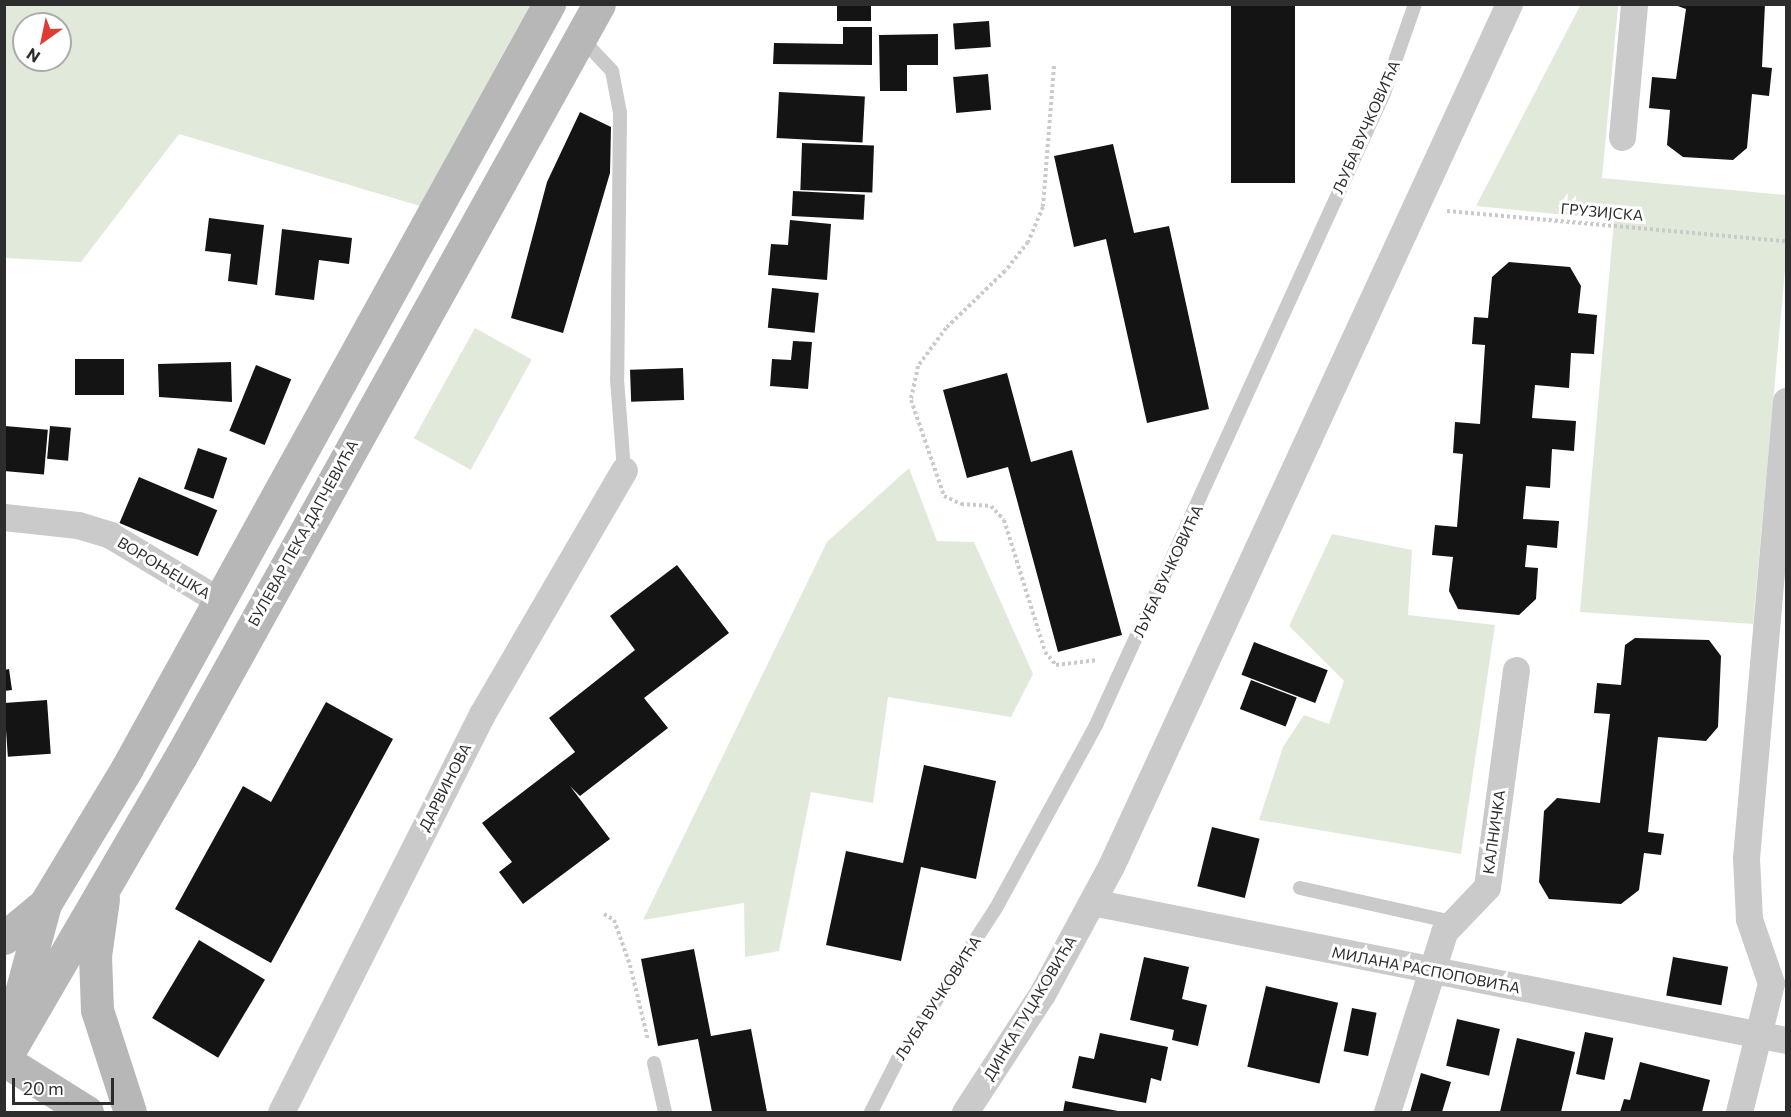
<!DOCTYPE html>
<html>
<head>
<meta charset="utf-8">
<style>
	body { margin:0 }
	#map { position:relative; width:1791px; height:1117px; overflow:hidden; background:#fff; font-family:Commissioner,sans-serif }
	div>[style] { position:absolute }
	.green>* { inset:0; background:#e1eada; transform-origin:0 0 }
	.building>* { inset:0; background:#141414; transform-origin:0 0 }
	.path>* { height:4px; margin-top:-2px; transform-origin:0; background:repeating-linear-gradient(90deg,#cacaca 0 3px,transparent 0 6px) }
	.lane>* { height:14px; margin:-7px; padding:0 7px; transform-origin:7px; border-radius:7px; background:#cacaca }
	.street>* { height:27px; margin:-13.5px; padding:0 13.5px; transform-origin:13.5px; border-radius:13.5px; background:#cacaca }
	.secondary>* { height:33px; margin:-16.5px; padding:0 16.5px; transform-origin:16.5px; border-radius:16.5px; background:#b7b7b7 }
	span { translate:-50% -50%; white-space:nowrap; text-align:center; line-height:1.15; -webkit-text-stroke:6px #fff; paint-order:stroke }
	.street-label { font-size:15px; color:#2d2d2d }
	.frame { position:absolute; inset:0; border:6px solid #2d2d2d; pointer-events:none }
	.north { position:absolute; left:12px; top:12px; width:60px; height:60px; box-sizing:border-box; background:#fff; border:2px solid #ababab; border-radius:50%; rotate:213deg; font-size:16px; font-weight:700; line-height:24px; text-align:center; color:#2d2d2d }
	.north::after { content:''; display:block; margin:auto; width:21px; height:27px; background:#de3d34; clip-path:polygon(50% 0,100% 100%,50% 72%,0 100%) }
	.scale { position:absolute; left:12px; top:1078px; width:102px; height:27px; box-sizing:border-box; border:3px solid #2d2d2d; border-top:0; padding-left:8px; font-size:18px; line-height:21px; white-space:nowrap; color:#2d2d2d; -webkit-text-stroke:4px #fff; paint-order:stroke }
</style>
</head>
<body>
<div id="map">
	<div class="green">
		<div style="clip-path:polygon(1581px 4px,1618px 6px,1602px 178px,1786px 195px,1786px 259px,1753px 624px,1580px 612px,1614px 220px,1476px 206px)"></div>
		<div style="clip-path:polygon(evenodd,4px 5px,530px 5px,420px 206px,179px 134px,81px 262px,5px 258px,4px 5px,24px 24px,60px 24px,60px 60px,24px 60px,24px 24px)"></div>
		<div style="left:475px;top:328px;width:65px;height:126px;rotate:29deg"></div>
		<div style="clip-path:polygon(909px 468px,937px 541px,974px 542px,1033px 674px,1011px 717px,888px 697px,873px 803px,811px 792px,779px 951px,745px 957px,744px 903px,643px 920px,827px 542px)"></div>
		<div style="clip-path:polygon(1332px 534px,1412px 550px,1408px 615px,1495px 625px,1461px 854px,1259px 820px,1283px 747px,1304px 715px,1329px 724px,1344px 681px,1289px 626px)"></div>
	</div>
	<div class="building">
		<div style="left:837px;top:4px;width:34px;height:17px"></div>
		<div style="left:1231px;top:4px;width:64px;height:179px"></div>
		<div style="clip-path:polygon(1672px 4px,1765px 4px,1762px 67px,1772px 68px,1769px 96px,1752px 94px,1747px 148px,1733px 160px,1683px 157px,1667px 145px,1670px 110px,1649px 108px,1652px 77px,1676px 79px,1686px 9px)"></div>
		<div style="left:989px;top:21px;width:26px;height:36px;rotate:86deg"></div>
		<div style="clip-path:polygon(843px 27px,872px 27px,872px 65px,773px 64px,774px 43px,843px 44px)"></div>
		<div style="clip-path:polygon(938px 34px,938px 65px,907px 65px,907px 91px,880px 91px,879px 35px)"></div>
		<div style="left:988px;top:74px;width:36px;height:35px;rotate:85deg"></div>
		<div style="left:779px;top:92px;width:86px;height:46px;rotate:3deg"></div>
		<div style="clip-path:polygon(580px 112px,611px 127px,610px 173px,563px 333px,511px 318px,547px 182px)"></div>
		<div style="left:802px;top:143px;width:72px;height:47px;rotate:2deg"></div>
		<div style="clip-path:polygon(1113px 144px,1134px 233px,1169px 226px,1209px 409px,1147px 423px,1106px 239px,1074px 247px,1054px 156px)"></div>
		<div style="left:793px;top:191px;width:72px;height:25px;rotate:3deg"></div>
		<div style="clip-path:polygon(209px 218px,264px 225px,257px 285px,228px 281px,231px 254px,205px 251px)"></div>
		<div style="clip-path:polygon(790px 220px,831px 224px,827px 280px,768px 275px,771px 244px,788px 245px)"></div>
		<div style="clip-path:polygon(282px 229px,352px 238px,349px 264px,319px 260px,314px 300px,275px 295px)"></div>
		<div style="clip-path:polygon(1509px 262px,1570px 267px,1581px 286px,1578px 313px,1597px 315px,1594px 354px,1571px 353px,1569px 388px,1535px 385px,1532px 418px,1576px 421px,1574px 451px,1552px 449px,1550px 488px,1526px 486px,1523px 519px,1559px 521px,1557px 548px,1527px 545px,1525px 567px,1538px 568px,1536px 599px,1519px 615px,1458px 609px,1449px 591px,1453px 557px,1432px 555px,1435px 525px,1457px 527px,1463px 454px,1453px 453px,1455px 422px,1480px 424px,1485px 345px,1472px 344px,1474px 317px,1488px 318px,1492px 277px)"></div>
		<div style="left:772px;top:288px;width:47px;height:40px;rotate:6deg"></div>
		<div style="clip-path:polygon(793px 341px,812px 342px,808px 389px,770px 386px,772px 359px,791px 360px)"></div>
		<div style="left:75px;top:359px;width:49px;height:36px"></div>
		<div style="clip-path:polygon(231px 362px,232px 402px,159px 397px,158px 364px)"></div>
		<div style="left:256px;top:365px;width:38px;height:71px;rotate:22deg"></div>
		<div style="left:683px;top:368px;width:32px;height:53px;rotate:88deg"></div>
		<div style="clip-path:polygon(1007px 373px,1031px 462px,1072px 450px,1122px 635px,1058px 652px,1008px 467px,967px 478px,943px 390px)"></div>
		<div style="left:5px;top:426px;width:43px;height:45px;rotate:5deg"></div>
		<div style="left:50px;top:426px;width:21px;height:33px;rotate:5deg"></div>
		<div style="left:198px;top:448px;width:31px;height:43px;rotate:19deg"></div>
		<div style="left:139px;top:477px;width:85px;height:50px;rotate:23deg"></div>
		<div style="clip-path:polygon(677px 565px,729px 633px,644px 698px,668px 728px,580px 796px,570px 786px,610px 839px,523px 904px,499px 872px,512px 862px,482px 823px,575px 752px,549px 718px,635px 650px,610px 616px)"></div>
		<div style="clip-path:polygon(1635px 638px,1709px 640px,1721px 656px,1718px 727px,1706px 741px,1658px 737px,1648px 832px,1664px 834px,1661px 855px,1644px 853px,1639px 890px,1621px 904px,1549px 899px,1539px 882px,1544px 811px,1557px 798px,1600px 803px,1610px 714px,1594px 713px,1597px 683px,1621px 685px,1625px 645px)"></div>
		<div style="left:1254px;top:642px;width:79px;height:35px;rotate:21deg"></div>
		<div style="clip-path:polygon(9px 669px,12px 690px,4px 691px,4px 670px)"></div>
		<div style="left:1251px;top:680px;width:49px;height:31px;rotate:21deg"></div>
		<div style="left:47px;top:700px;width:54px;height:43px;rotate:86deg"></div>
		<div style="clip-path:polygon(326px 702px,393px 739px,271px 963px,175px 909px,243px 786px,271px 802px)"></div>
		<div style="clip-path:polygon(924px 765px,996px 781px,976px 879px,921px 867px,901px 961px,826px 945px,846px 851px,903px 863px)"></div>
		<div style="left:1212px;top:827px;width:49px;height:61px;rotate:14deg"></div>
		<div style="left:199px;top:940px;width:77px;height:91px;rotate:31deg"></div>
		<div style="clip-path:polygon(694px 949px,711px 1036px,751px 1029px,767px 1112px,712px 1112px,698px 1039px,658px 1046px,641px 959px)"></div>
		<div style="clip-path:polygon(1144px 957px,1189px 967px,1182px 999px,1207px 1005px,1198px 1046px,1172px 1040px,1174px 1030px,1130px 1020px)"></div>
		<div style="left:1673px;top:957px;width:56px;height:39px;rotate:10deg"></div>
		<div style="left:1266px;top:986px;width:74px;height:83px;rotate:13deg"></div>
		<div style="left:1352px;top:1008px;width:25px;height:44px;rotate:11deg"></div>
		<div style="left:1457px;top:1019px;width:44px;height:48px;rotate:13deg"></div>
		<div style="left:1585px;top:1032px;width:29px;height:43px;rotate:12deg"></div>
		<div style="clip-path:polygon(1100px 1033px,1168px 1047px,1161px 1081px,1151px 1078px,1146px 1103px,1072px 1088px,1079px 1056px,1094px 1059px)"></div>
		<div style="clip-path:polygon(1517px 1038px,1575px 1052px,1561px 1112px,1500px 1112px)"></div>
		<div style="clip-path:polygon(1640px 1062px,1710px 1080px,1702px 1112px,1620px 1112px,1624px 1099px,1630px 1100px)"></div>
		<div style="clip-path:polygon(1421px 1073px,1451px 1082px,1442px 1112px,1410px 1112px)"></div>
		<div style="clip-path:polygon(1065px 1101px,1118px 1111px,1118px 1112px,1063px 1112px)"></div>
	</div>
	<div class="path">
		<div style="left:1054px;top:66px;width:141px;rotate:94.5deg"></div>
		<div style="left:1043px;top:207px;width:38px;rotate:113deg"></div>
		<div style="left:1028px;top:242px;width:37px;rotate:128deg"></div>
		<div style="left:1005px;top:271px;width:82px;rotate:136deg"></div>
		<div style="left:946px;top:328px;width:47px;rotate:126.4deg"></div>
		<div style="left:918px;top:366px;width:35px;rotate:102deg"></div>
		<div style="left:911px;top:400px;width:102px;rotate:71deg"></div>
		<div style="left:944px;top:496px;width:19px;rotate:25deg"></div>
		<div style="left:961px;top:504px;width:30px;rotate:4deg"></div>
		<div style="left:991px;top:506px;width:19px;rotate:47deg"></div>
		<div style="left:1004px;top:520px;width:138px;rotate:72.7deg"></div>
		<div style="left:1045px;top:652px;width:17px;rotate:50deg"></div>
		<div style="left:1056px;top:665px;width:42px;rotate:-6.8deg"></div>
		<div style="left:1447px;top:211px;width:340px;rotate:5.1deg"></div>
		<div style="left:604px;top:914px;width:12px;rotate:31deg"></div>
		<div style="left:614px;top:920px;width:48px;rotate:70.4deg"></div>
		<div style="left:630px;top:965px;width:77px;rotate:76.5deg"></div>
	</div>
	<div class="lane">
		<div style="left:581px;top:38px;width:45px;rotate:46.8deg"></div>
		<div style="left:612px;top:71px;width:43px;rotate:79.2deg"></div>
		<div style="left:620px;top:113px;width:266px;rotate:90.6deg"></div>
		<div style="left:617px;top:379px;width:91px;rotate:85.6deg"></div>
		<div style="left:1300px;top:888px;width:156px;rotate:12.6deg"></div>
		<div style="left:654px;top:1063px;width:50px;rotate:77.3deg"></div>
		<div style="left:871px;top:1112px;width:59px;rotate:-63deg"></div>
		<div style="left:898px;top:1059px;width:180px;rotate:-57deg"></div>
		<div style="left:996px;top:908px;width:209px;rotate:-61.3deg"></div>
		<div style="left:1096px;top:725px;width:695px;rotate:-65.5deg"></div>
		<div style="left:1384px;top:93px;width:94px;rotate:-70.8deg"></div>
	</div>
	<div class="street">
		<div style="left:1622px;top:137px;width:134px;rotate:-84.8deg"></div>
		<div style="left:4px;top:517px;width:74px;rotate:6.2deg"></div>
		<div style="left:78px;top:525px;width:34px;rotate:17deg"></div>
		<div style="left:110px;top:535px;width:126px;rotate:31deg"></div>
		<div style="left:1092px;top:902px;width:708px;rotate:11.25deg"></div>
		<div style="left:281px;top:1112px;width:446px;rotate:-63.2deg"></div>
		<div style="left:482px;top:714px;width:282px;rotate:-59.8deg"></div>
		<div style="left:965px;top:1112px;width:141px;rotate:-56.9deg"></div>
		<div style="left:1042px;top:994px;width:145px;rotate:-61.7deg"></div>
		<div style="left:1111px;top:866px;width:949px;rotate:-65.22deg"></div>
		<div style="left:1387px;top:1112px;width:189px;rotate:-72.4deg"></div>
		<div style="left:1444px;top:932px;width:62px;rotate:-46.3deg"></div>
		<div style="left:1487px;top:887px;width:219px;rotate:-82.4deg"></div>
		<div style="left:1739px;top:1112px;width:133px;rotate:-76.1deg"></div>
		<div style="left:1771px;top:983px;width:68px;rotate:-109deg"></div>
		<div style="left:1749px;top:919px;width:61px;rotate:-92.8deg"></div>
		<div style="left:1746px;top:858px;width:459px;rotate:-85deg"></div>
	</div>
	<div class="secondary">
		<div style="left:103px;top:899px;width:58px;rotate:98deg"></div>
		<div style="left:95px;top:956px;width:54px;rotate:87.9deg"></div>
		<div style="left:97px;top:1010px;width:107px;rotate:72.1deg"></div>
		<div style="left:4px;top:938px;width:53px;rotate:-39.7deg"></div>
		<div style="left:10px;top:1033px;width:134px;rotate:-74.8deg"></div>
		<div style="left:45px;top:904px;width:159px;rotate:-58.9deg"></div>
		<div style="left:127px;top:768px;width:873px;rotate:-61.09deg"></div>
		<div style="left:4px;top:1060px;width:352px;rotate:-59.8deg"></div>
		<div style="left:181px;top:756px;width:860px;rotate:-60.93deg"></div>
		<div style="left:4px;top:1060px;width:98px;rotate:32.1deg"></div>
	</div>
	<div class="street-label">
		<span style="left:1366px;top:127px;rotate:-66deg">ЉУБА ВУЧКОВИЋА</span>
		<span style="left:1602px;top:212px;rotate:5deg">ГРУЗИЈСКА</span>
		<span style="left:303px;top:533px;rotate:-61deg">БУЛЕВАР ПЕКА ДАПЧЕВИЋА</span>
		<span style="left:164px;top:568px;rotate:31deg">ВОРОЊЕШКА</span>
		<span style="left:1168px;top:571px;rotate:-65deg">ЉУБА ВУЧКОВИЋА</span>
		<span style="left:445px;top:787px;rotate:-63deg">ДАРВИНОВА</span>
		<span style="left:1494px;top:832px;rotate:-82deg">КАЛНИЧКА</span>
		<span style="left:1426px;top:970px;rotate:11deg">МИЛАНА РАСПОПОВИЋА</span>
		<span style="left:938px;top:998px;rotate:-57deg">ЉУБА ВУЧКОВИЋА</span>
		<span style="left:1030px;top:1008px;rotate:-59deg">ДИНКА ТУЦАКОВИЋА</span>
	</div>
	<div class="frame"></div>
	<div class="north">N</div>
	<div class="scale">20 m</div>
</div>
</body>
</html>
